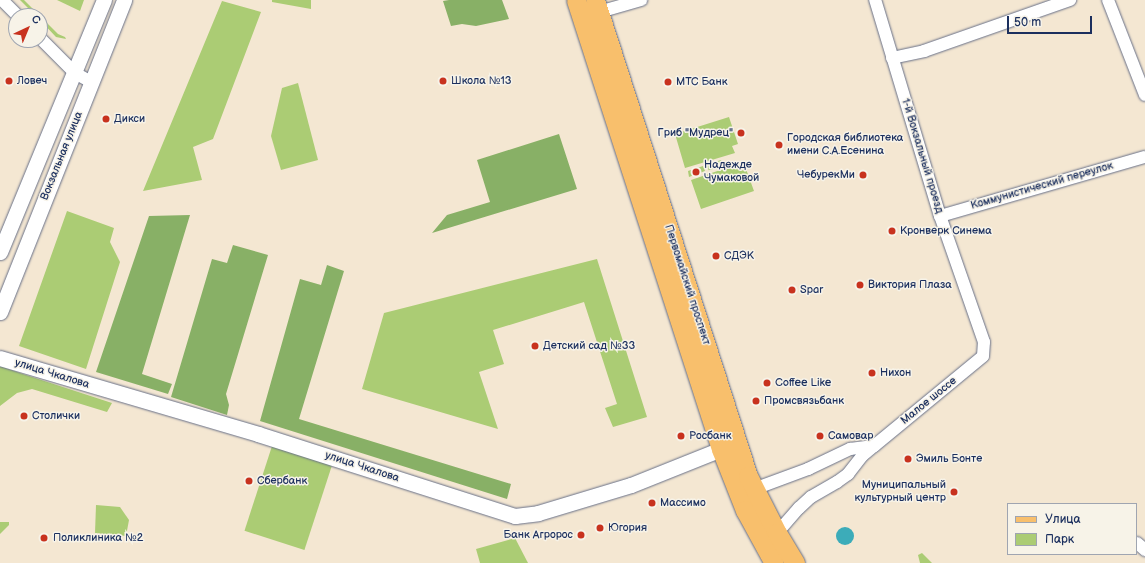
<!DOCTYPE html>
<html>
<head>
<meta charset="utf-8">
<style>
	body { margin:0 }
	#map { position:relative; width:1145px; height:563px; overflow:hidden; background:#f4e7d2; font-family:"Balsamiq Sans",sans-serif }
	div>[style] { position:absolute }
	.green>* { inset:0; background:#abcc74; transform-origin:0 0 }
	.forest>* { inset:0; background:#88b066 }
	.water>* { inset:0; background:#3cacb9 }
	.round { border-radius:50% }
	.roads { filter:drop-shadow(0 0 1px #676f87) drop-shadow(0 0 1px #676f87) }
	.minor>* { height:12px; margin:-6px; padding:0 6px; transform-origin:6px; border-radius:6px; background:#fff }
	.tertiary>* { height:15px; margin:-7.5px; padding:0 7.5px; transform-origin:7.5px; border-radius:7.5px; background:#fff }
	.primary>* { height:19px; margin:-9.5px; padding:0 9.5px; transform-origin:9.5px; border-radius:9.5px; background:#f8bf6c }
	.dots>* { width:11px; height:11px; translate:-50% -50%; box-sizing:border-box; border:2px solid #f7f3e8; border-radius:50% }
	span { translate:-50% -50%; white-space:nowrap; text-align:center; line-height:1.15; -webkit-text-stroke:3px #f7f3e8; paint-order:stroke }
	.poi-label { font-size:11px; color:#1b2f5e }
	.left { translate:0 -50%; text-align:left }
	.right { translate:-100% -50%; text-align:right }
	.street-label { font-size:11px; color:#1b2f5e }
	.legend { position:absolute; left:1007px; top:503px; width:130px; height:52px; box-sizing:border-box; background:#f7f3e8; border:1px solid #9fa5b1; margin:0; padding:5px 7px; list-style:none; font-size:12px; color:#1b2f5e }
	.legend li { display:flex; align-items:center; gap:8px; height:20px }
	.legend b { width:20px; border:1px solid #9fa5b1 }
	.north { position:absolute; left:8px; top:8px; width:40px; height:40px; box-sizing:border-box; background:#f7f3e8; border:1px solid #9fa5b1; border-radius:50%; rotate:44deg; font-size:11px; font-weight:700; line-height:16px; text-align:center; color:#1b2f5e }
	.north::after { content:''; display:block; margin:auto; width:14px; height:18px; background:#c8321e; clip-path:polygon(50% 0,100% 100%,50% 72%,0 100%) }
	.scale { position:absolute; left:1007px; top:16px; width:85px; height:18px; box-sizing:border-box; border:2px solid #1b2f5e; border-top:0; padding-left:5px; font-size:12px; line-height:14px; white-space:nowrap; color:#1b2f5e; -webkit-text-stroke:3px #f7f3e8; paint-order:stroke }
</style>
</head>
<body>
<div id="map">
	<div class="green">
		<div style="clip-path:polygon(20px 0,24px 0,58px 34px,65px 37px,66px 39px,56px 37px,40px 20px,40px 16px,36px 16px)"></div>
		<div style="clip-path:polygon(57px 0,84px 0,80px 11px)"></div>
		<div style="clip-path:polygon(272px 0,311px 0,311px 9px,272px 2px)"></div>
		<div style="clip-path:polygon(222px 1px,261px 12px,213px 139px,193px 147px,202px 180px,143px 191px)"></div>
		<div style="clip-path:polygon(298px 83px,318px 160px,281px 170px,271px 136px,282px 88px)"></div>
		<div style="clip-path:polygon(729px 117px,738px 144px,732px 146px,735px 153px,685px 168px,675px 134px)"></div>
		<div style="left:721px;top:160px;width:6px;height:15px;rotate:72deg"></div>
		<div style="clip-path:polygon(738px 164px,741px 171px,746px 169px,754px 191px,701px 209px,691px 180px)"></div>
		<div style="clip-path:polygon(703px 166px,705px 171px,689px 177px,688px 171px)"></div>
		<div style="clip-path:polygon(67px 211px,114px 228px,110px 242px,120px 262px,86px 369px,19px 346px)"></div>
		<div style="clip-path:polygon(597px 259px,647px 417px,613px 427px,605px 408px,617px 404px,584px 302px,493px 330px,504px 364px,479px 372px,498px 429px,362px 389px,384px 313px)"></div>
		<div style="clip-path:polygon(0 366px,23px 374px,112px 403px,107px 412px,32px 389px,17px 393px,0 406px)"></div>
		<div style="left:272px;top:446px;width:63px;height:89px;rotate:18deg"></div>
		<div style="clip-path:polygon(96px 505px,120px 507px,129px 520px,126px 536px,95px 533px)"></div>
		<div style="clip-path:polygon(0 522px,9px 522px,9px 525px,0 534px)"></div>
		<div style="clip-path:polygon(515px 538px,528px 563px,480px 563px,476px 549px)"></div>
		<div style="clip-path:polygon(922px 553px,932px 563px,920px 563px,918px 555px)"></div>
	</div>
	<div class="forest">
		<div style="clip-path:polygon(449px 0,502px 0,509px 19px,476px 26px,462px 24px,451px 26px,443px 1px)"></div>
		<div style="clip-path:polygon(559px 134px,577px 189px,432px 233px,447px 215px,490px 202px,477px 160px)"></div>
		<div style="clip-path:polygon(190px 215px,142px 374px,172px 384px,168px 394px,96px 372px,149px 216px)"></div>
		<div style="clip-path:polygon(233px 245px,268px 255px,226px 394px,229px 405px,227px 415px,171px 397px,212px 259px,227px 263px)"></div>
		<div style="clip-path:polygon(327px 265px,344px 271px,299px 419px,511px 484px,507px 499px,260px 421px,300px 279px,321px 285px)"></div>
	</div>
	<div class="water">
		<div class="round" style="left:836px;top:527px;width:18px;height:18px"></div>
	</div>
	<div class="roads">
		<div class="minor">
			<div style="left:2px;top:0;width:23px;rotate:45deg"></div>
			<div style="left:1108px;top:0;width:102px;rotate:68.7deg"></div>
			<div style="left:599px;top:12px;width:44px;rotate:-15.9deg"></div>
			<div style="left:40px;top:38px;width:49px;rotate:45deg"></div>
			<div style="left:75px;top:73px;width:18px;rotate:29deg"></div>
			<div style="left:892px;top:58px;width:33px;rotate:-12deg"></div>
			<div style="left:924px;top:51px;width:155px;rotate:-19.3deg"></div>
			<div style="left:940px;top:216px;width:213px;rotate:-16.1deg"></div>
			<div style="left:754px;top:489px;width:58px;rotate:-20.3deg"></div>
			<div style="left:808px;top:469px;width:47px;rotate:-25.5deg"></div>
			<div style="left:850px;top:449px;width:24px;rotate:-7deg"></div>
			<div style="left:777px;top:533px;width:33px;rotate:-49deg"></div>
			<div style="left:799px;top:508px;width:16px;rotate:-43deg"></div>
			<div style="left:811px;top:497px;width:30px;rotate:-30deg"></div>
			<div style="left:837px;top:482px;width:14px;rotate:-36deg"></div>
			<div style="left:848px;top:474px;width:23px;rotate:-52deg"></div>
			<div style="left:862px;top:456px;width:16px;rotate:-40deg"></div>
			<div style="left:874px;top:446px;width:141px;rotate:-39.5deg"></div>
			<div style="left:983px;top:356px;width:14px;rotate:-86deg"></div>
			<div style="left:984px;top:342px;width:133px;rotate:-109.2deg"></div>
			<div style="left:940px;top:216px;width:226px;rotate:-106.7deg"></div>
			<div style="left:1137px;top:543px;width:11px;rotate:41deg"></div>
		</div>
		<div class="tertiary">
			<div style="left:0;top:252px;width:273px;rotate:-67.6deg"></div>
			<div style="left:0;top:312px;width:336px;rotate:-68.3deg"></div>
			<div style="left:0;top:358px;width:269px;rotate:16.4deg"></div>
			<div style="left:258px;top:434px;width:270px;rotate:17.7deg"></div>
			<div style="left:515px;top:516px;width:23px;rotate:-7deg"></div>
			<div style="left:538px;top:513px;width:97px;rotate:-16.8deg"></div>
			<div style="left:631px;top:485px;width:97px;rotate:-21.8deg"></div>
		</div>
		<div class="primary">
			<div style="left:576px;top:0;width:472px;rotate:72.1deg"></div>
			<div style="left:721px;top:449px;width:66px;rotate:68.5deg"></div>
			<div style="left:745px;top:510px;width:60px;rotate:61.3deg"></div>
			<div style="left:595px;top:0;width:500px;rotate:72.2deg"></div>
			<div style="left:748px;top:476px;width:64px;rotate:63deg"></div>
			<div style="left:777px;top:533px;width:35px;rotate:59deg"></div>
		</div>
	</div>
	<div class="dots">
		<div style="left:9px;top:81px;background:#c8321e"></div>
		<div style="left:443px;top:81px;background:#c8321e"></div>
		<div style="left:668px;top:82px;background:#c8321e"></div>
		<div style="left:106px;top:119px;background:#c8321e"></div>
		<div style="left:741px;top:133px;background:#c8321e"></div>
		<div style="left:779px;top:145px;background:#c8321e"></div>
		<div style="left:696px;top:172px;background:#c8321e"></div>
		<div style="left:863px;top:175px;background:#c8321e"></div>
		<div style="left:892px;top:231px;background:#c8321e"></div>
		<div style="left:716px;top:256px;background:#c8321e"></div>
		<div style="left:860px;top:285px;background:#c8321e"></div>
		<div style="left:792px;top:290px;background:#c8321e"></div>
		<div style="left:535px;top:346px;background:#c8321e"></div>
		<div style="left:872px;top:373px;background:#c8321e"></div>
		<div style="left:767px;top:383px;background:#c8321e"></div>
		<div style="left:756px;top:401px;background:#c8321e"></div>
		<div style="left:24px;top:416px;background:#c8321e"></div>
		<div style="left:681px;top:436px;background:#c8321e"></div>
		<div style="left:820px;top:436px;background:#c8321e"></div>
		<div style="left:908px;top:459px;background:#c8321e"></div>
		<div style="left:249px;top:481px;background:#c8321e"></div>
		<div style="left:954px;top:492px;background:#c8321e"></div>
		<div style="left:652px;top:503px;background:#c8321e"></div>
		<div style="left:600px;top:528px;background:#c8321e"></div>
		<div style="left:581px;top:535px;background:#c8321e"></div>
		<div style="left:44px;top:538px;background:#c8321e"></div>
	</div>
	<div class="poi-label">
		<span class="left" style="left:17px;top:81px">Ловеч</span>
		<span class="left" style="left:451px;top:81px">Школа №13</span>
		<span class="left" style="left:676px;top:82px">МТС Банк</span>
		<span class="left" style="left:114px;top:119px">Дикси</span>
		<span class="right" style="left:733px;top:133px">Гриб "Мудрец"</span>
		<span class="left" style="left:787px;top:145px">Городская библиотека<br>имени С.А.Есенина</span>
		<span class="left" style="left:704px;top:172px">Надежде<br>Чумаковой</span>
		<span class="right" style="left:855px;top:175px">ЧебурекМи</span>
		<span class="left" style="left:900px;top:231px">Кронверк Синема</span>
		<span class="left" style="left:724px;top:256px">СДЭК</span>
		<span class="left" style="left:868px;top:285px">Виктория Плаза</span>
		<span class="left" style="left:800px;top:290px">Spar</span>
		<span class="left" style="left:543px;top:346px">Детский сад №33</span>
		<span class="left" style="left:880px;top:373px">Нихон</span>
		<span class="left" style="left:775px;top:383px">Coffee Like</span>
		<span class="left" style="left:764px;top:401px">Промсвязьбанк</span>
		<span class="left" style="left:32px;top:416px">Столички</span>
		<span class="left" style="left:689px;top:436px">Росбанк</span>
		<span class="left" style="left:828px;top:436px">Самовар</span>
		<span class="left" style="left:916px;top:459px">Эмиль Бонте</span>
		<span class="left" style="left:257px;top:481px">Сбербанк</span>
		<span class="right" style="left:946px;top:492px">Муниципальный<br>культурный центр</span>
		<span class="left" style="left:660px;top:503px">Массимо</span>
		<span class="left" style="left:608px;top:528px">Югория</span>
		<span class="right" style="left:573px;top:535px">Банк Агророс</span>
		<span class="left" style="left:53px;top:538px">Поликлиника №2</span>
	</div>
	<div class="street-label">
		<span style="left:62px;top:156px;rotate:-68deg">Вокзальная улица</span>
		<span style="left:922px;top:156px;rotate:73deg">1-й Вокзальный проезд</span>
		<span style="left:1042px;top:186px;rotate:-16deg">Коммунистический переулок</span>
		<span style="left:687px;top:285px;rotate:72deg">Первомайский проспект</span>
		<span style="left:52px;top:374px;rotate:17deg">улица Чкалова</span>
		<span style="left:929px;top:401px;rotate:-39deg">Малое шоссе</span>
		<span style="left:362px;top:467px;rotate:18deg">улица Чкалова</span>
	</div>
	<ul class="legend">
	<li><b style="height:5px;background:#f8bf6c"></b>Улица</li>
	<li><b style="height:11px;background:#abcc74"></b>Парк</li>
	</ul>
	<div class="north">С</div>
	<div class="scale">50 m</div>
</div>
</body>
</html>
